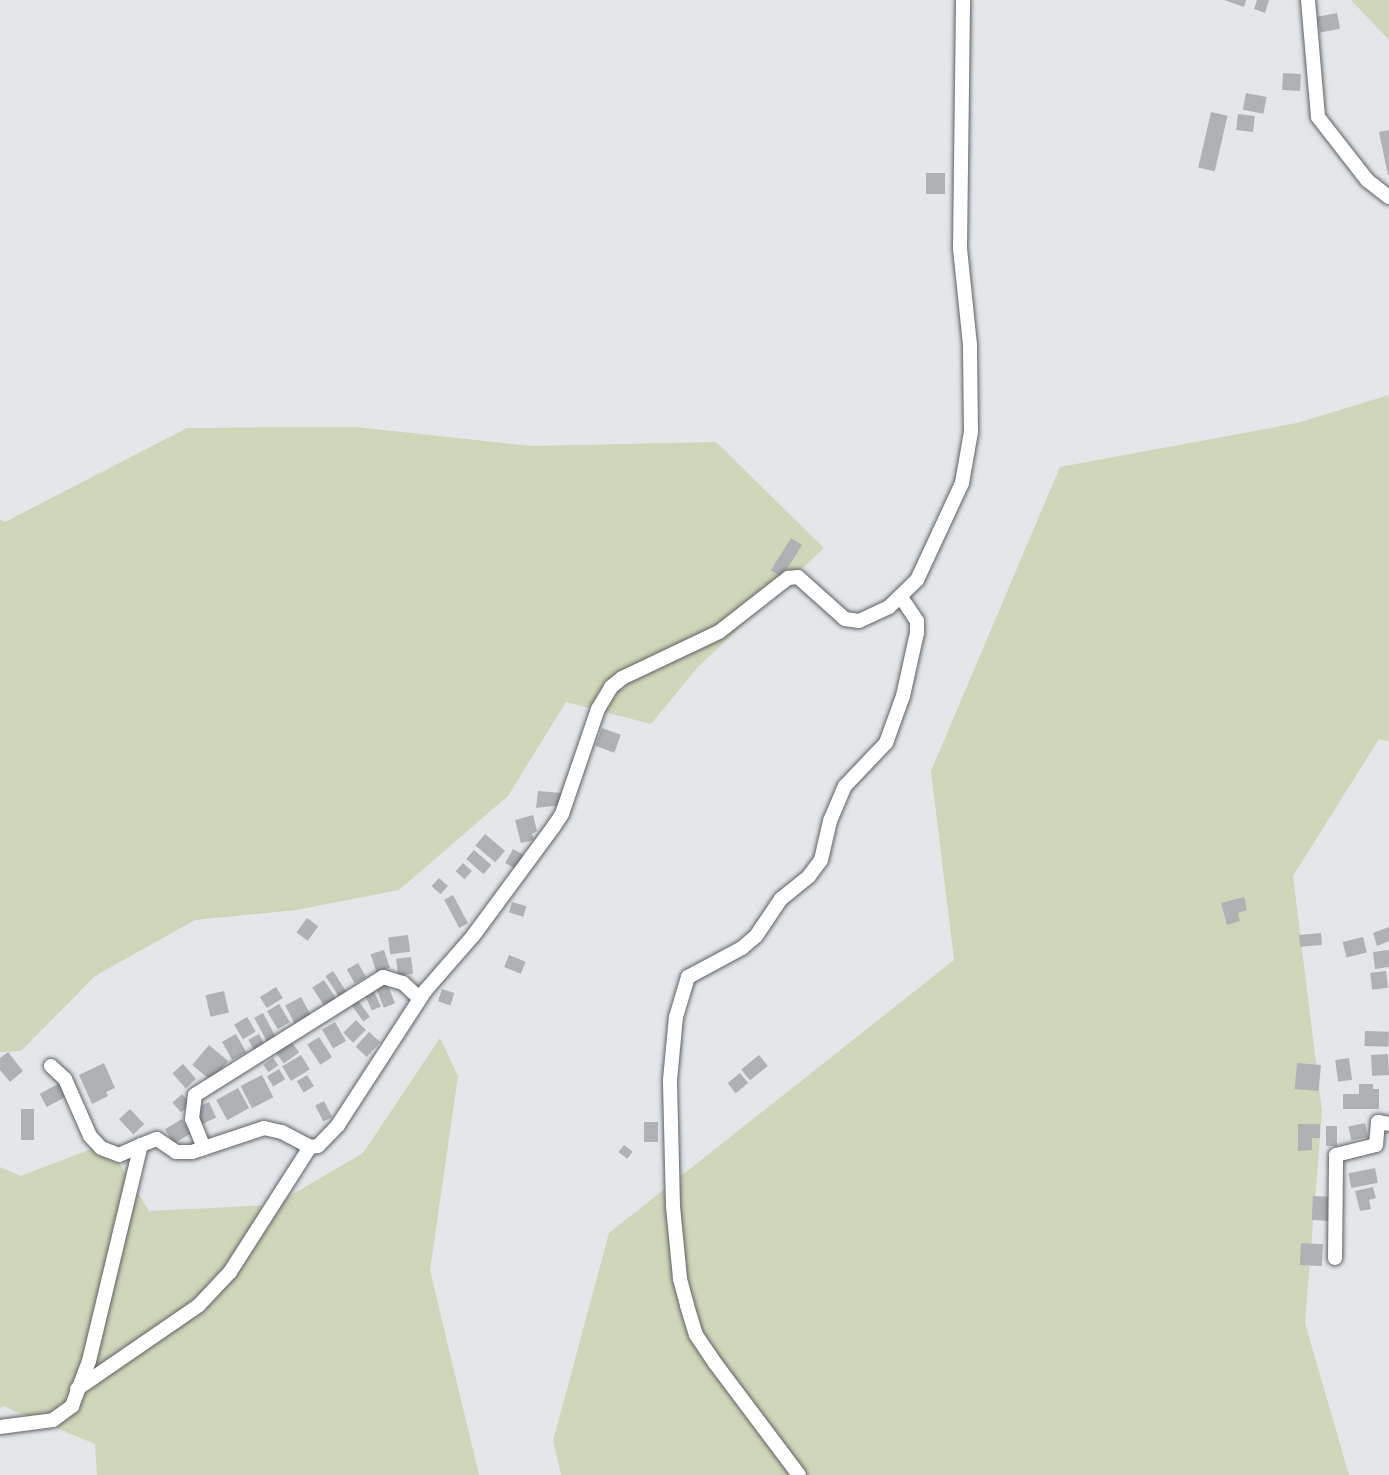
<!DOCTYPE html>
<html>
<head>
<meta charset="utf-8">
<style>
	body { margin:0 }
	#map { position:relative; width:1389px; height:1475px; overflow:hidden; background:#e3e7ea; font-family:Montserrat,sans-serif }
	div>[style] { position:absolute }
	.green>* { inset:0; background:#d0d6b9 }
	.building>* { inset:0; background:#afb2b5; transform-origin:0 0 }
	.roads { filter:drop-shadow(0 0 2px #5e6164) drop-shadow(0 0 2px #5e6164) }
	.minor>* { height:14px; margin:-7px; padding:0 7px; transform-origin:7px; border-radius:7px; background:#fff }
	span { translate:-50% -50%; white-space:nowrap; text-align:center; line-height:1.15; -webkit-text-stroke:4.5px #fff; paint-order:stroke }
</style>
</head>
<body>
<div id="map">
	<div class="green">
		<div style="clip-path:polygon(1351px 0,1389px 0,1389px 40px)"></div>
		<div style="clip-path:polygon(1389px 395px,1389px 741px,1379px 739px,1293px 876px,1322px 1112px,1305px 1323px,1349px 1475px,561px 1475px,553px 1441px,609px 1233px,954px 960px,931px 771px,1060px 467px,1297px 423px)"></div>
		<div style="clip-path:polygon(356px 427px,531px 446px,716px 442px,824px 548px,697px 668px,651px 724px,566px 702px,508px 796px,399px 890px,296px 910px,195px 920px,95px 976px,21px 1051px,0 1052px,0 519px,5px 522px,187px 428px)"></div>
		<div style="clip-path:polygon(440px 1038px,458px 1076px,430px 1270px,479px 1475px,97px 1475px,95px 1444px,3px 1406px,0 1408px,0 1167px,21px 1176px,107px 1143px,149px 1211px,274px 1205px,363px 1153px)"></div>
	</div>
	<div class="building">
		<div style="clip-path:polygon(1224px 0,1246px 0,1244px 7px)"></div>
		<div style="clip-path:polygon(1257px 0,1269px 0,1265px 13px,1254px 9px)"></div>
		<div style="left:1337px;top:13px;width:16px;height:20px;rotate:79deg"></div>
		<div style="left:1283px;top:73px;width:18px;height:17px;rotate:3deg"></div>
		<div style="left:1246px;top:93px;width:21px;height:17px;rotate:11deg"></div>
		<div style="left:1211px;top:112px;width:17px;height:57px;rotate:13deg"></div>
		<div style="left:1238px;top:114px;width:17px;height:16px;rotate:7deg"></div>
		<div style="clip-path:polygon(1389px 130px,1389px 175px,1388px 175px,1379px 132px)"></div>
		<div style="left:926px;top:173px;width:19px;height:21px"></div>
		<div style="left:791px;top:538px;width:13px;height:38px;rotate:32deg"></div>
		<div style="left:602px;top:728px;width:20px;height:19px;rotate:20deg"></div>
		<div style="clip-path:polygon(538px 791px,563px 793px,562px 805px,536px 808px)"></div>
		<div style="clip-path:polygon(533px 815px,537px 831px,532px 834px,534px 840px,521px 843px,515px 820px)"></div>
		<div style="left:485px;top:834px;width:26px;height:15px;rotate:40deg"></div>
		<div style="left:513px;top:849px;width:13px;height:16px;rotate:29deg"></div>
		<div style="left:474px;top:850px;width:23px;height:12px;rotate:41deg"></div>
		<div style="left:463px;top:863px;width:12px;height:11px;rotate:42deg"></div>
		<div style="left:439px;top:878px;width:12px;height:11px;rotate:42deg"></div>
		<div style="left:453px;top:895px;width:32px;height:10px;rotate:62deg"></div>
		<div style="clip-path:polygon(1244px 897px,1247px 910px,1238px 913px,1240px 921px,1227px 925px,1221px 903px)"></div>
		<div style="left:512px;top:902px;width:15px;height:11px;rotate:16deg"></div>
		<div style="left:307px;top:918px;width:14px;height:18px;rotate:36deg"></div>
		<div style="clip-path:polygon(1389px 927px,1389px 941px,1377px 946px,1373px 933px)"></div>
		<div style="left:1321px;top:933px;width:12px;height:22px;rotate:85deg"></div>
		<div style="left:408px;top:935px;width:17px;height:20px;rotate:83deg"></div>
		<div style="left:1363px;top:937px;width:16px;height:21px;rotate:76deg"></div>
		<div style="left:384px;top:950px;width:19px;height:14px;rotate:72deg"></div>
		<div style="clip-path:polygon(1389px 950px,1389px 967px,1375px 969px,1373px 952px)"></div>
		<div style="left:509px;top:955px;width:18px;height:13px;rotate:22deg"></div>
		<div style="left:411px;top:957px;width:17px;height:15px;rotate:83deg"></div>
		<div style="left:358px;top:963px;width:16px;height:13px;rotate:60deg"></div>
		<div style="left:333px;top:971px;width:24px;height:9px;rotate:57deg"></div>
		<div style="left:1386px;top:971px;width:17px;height:16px;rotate:83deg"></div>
		<div style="left:324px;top:980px;width:24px;height:14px;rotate:57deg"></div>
		<div style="left:386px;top:981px;width:24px;height:12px;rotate:68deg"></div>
		<div style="left:276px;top:987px;width:13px;height:19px;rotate:58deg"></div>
		<div style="left:442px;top:989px;width:13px;height:13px;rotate:18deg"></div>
		<div style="left:224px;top:991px;width:22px;height:19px;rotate:77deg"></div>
		<div style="left:374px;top:991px;width:17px;height:10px;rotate:66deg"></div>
		<div style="left:301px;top:997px;width:24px;height:18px;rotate:62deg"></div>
		<div style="left:357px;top:999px;width:22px;height:8px;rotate:54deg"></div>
		<div style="left:279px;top:1004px;width:21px;height:14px;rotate:59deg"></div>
		<div style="left:263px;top:1013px;width:27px;height:10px;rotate:62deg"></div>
		<div style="left:247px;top:1017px;width:17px;height:15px;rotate:59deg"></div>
		<div style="left:356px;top:1020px;width:14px;height:18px;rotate:45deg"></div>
		<div style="left:335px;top:1022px;width:22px;height:15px;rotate:60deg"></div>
		<div style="left:1365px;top:1031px;width:24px;height:15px;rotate:2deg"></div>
		<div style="left:369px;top:1032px;width:15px;height:20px;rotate:42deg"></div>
		<div style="left:236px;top:1034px;width:21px;height:16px;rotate:61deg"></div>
		<div style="left:259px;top:1034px;width:15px;height:12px;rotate:62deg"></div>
		<div style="left:319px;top:1037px;width:24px;height:14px;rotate:57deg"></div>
		<div style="left:291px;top:1041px;width:14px;height:19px;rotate:54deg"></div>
		<div style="left:209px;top:1045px;width:25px;height:26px;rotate:40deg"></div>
		<div style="clip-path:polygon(8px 1052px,23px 1071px,10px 1082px,0 1070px,0 1058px)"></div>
		<div style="left:1388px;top:1054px;width:21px;height:17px;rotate:87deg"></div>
		<div style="left:301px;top:1055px;width:17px;height:22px;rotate:59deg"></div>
		<div style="left:759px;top:1055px;width:14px;height:23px;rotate:51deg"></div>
		<div style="left:273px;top:1058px;width:9px;height:12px;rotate:54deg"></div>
		<div style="left:1349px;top:1058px;width:22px;height:14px;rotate:82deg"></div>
		<div style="clip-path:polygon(104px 1063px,115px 1088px,106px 1092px,108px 1096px,92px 1104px,79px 1075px)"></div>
		<div style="left:1297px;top:1063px;width:24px;height:26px;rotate:5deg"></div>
		<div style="left:183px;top:1064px;width:20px;height:14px;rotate:49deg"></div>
		<div style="left:279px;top:1069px;width:12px;height:14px;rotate:59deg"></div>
		<div style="left:740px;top:1073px;width:13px;height:16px;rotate:51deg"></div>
		<div style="left:262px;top:1075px;width:25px;height:24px;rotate:63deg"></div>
		<div style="left:307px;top:1075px;width:13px;height:12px;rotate:58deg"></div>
		<div style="left:60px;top:1083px;width:15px;height:23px;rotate:62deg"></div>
		<div style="clip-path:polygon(1359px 1084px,1373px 1084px,1373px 1089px,1379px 1089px,1379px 1109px,1343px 1109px,1343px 1094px,1359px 1094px)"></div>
		<div style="left:238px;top:1088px;width:23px;height:25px;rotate:61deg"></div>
		<div style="left:182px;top:1094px;width:13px;height:13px;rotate:48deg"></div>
		<div style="left:324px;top:1101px;width:18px;height:10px;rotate:63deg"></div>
		<div style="left:209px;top:1102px;width:17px;height:16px;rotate:65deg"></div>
		<div style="left:21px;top:1109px;width:13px;height:31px"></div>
		<div style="left:130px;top:1109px;width:21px;height:15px;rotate:47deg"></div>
		<div style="left:182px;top:1119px;width:17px;height:20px;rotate:59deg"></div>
		<div style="left:644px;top:1122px;width:14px;height:20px"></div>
		<div style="left:1365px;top:1123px;width:14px;height:17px;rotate:78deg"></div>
		<div style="clip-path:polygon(1298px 1124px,1320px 1124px,1320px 1138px,1312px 1138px,1312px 1150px,1298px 1151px)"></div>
		<div style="left:1326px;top:1126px;width:11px;height:20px"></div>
		<div style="left:624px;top:1145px;width:11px;height:9px;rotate:38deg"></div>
		<div style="left:1375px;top:1168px;width:15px;height:27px;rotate:79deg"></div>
		<div style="clip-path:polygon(1373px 1187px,1376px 1198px,1369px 1200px,1371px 1209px,1360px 1211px,1355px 1191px)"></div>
		<div style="left:1313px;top:1196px;width:21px;height:24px;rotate:3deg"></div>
		<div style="left:1301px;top:1243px;width:22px;height:22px;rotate:3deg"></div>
	</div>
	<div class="roads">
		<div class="minor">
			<div style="left:1308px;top:0;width:117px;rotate:85.1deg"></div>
			<div style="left:1318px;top:117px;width:80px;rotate:52.1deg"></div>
			<div style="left:1367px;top:180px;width:28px;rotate:38deg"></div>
			<div style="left:51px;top:1066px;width:19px;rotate:43deg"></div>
			<div style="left:65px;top:1079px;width:62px;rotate:66.3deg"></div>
			<div style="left:90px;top:1136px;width:16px;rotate:47deg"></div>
			<div style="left:101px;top:1148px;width:19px;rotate:21deg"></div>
			<div style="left:119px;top:1155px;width:24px;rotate:-24deg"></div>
			<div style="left:204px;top:1148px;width:31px;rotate:-112deg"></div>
			<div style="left:192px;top:1119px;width:24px;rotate:-83deg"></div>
			<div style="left:195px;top:1095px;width:222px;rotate:-32.1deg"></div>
			<div style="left:383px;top:977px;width:21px;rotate:17deg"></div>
			<div style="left:403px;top:983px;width:23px;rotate:43deg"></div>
			<div style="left:1335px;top:1258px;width:103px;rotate:-89.4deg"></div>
			<div style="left:1336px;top:1155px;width:41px;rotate:-14deg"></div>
			<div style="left:1376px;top:1145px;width:23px;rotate:-85deg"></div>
			<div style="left:1378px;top:1122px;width:11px;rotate:10deg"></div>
			<div style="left:77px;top:1389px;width:148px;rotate:-34.5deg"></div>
			<div style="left:199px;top:1305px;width:45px;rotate:-46.8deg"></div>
			<div style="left:230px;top:1272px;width:148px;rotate:-57.4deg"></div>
			<div style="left:0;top:1427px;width:53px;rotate:-7.5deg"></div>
			<div style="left:53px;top:1420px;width:24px;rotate:-36deg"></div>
			<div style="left:72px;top:1406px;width:48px;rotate:-69.3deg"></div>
			<div style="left:89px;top:1361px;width:222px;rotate:-76.5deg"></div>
			<div style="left:141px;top:1145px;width:17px;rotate:-21deg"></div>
			<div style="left:157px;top:1139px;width:23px;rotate:34deg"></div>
			<div style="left:176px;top:1152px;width:16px"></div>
			<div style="left:192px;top:1152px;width:76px;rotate:-18.4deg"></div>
			<div style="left:264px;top:1128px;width:18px;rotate:13deg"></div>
			<div style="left:282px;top:1132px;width:32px;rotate:28deg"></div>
			<div style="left:310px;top:1147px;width:8px;rotate:-7deg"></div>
			<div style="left:318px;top:1146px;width:29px;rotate:-46deg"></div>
			<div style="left:338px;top:1125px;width:160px;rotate:-57deg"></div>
			<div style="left:425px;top:991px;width:73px;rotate:-48.9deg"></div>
			<div style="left:473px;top:936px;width:137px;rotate:-53.6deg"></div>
			<div style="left:554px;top:826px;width:14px;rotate:-56deg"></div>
			<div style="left:562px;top:814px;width:111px;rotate:-71.1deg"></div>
			<div style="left:598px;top:709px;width:26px;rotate:-59deg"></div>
			<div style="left:611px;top:687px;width:14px;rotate:-39deg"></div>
			<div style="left:622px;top:678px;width:107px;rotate:-25.4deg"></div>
			<div style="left:719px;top:632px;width:88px;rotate:-38deg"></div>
			<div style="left:788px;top:578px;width:10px;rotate:-6deg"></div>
			<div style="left:798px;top:577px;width:63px;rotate:41.8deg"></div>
			<div style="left:845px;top:619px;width:14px;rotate:8deg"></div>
			<div style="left:859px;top:621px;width:33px;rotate:-25deg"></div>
			<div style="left:889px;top:607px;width:39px;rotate:-44deg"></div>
			<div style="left:917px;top:580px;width:107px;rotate:-65.1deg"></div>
			<div style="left:962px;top:483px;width:52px;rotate:-80deg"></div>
			<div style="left:971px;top:432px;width:87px;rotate:-90.7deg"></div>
			<div style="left:970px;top:345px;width:97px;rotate:-95.9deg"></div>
			<div style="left:960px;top:249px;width:249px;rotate:-89.3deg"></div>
			<div style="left:799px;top:1475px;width:140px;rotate:-126.9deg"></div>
			<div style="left:715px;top:1363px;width:34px;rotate:-124deg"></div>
			<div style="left:696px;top:1335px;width:31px;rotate:-107deg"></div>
			<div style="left:687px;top:1305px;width:28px;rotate:-105deg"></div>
			<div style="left:680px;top:1278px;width:72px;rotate:-95.6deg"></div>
			<div style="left:673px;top:1206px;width:126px;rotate:-91.4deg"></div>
			<div style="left:670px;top:1080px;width:63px;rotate:-84.6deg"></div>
			<div style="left:676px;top:1017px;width:42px;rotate:-73.3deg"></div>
			<div style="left:688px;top:977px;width:61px;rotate:-28.2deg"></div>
			<div style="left:742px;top:948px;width:18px;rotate:-41deg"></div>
			<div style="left:756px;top:936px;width:45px;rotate:-56deg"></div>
			<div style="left:781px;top:899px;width:36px;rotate:-39deg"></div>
			<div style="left:809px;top:876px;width:20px;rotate:-53deg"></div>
			<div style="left:821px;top:860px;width:40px;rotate:-77deg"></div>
			<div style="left:830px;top:821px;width:38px;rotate:-67deg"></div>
			<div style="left:845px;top:786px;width:59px;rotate:-46.4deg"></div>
			<div style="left:886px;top:743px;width:50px;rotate:-70.1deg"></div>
			<div style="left:903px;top:696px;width:65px;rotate:-77.5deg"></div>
			<div style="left:917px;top:633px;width:12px;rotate:-90deg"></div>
			<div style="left:917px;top:621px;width:29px;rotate:-124deg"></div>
		</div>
	</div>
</div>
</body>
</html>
